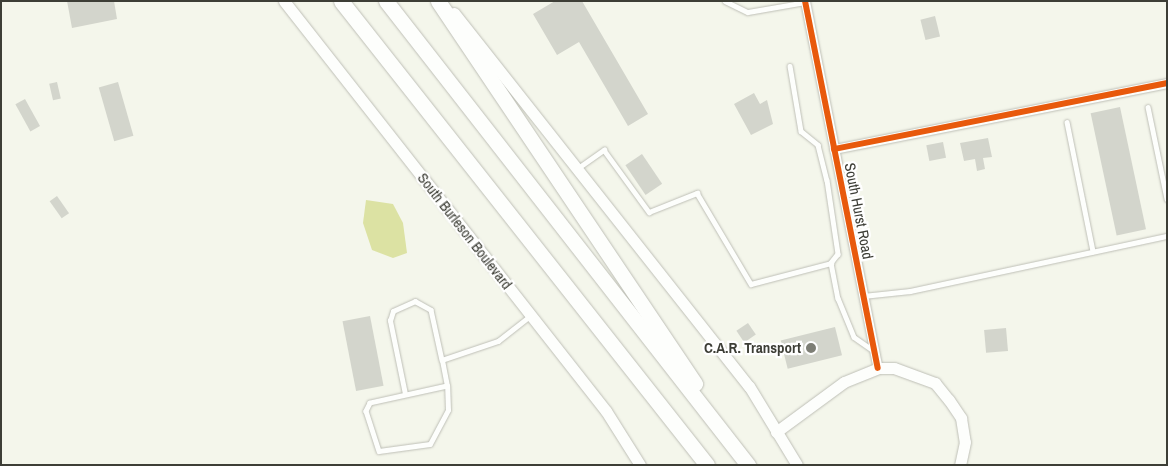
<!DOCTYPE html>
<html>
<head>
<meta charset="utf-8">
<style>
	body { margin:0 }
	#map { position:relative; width:1168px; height:466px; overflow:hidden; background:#f4f6eb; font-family:"Archivo Narrow",sans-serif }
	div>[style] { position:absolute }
	.water>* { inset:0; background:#dce2a3 }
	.building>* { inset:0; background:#d3d5cc; transform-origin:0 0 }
	.roads { filter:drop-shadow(0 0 1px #bebfb6) drop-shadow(0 0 1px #bebfb6) }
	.service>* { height:4.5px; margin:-2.25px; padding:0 2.25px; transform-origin:2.25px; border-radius:2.25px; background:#fdfefc }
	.minor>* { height:9px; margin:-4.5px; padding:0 4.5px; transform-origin:4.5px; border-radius:4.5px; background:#fdfefc }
	.secondary>* { height:11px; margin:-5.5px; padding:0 5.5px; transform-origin:5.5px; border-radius:5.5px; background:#fdfefc }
	.motorway>* { height:15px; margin:-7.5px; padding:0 7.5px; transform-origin:7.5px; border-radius:7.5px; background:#fdfefc }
	.cycleway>* { height:6px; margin:-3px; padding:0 3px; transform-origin:3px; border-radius:3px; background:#e8590c }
	.dots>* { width:14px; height:14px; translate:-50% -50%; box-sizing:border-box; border:2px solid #fff; border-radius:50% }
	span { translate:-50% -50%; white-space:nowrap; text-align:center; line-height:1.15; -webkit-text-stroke:4.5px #fff; paint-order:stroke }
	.street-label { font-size:15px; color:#3d3e36 }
	.poi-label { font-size:15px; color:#3d3e36; font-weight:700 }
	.right { translate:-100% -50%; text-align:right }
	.frame { position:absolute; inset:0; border:2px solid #3d3e36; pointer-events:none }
</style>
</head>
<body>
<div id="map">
	<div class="water">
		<div style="clip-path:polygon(366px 200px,393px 204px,403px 223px,407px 253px,393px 258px,372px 250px,363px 223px)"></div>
	</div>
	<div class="building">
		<div style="clip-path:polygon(67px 1px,114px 1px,117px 19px,72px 28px)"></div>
		<div style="clip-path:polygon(555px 1px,582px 1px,648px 114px,628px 126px,579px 42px,557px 55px,533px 14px)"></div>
		<div style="left:935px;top:16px;width:21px;height:15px;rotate:76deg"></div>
		<div style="left:57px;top:82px;width:17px;height:8px;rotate:77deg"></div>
		<div style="left:118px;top:82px;width:56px;height:20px;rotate:74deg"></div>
		<div style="clip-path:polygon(754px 93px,760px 104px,767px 100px,773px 124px,751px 135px,734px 104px)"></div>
		<div style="left:25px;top:99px;width:31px;height:11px;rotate:61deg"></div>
		<div style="left:1120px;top:107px;width:125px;height:30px;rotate:78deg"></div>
		<div style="clip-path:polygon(988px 138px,992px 157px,983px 158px,985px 169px,977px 171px,975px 159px,964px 161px,960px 143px)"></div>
		<div style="left:943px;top:142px;width:16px;height:17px;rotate:79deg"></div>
		<div style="left:642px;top:154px;width:36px;height:20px;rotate:56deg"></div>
		<div style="left:57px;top:196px;width:21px;height:9px;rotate:55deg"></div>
		<div style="left:370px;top:316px;width:71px;height:28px;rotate:79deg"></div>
		<div style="left:748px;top:323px;width:14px;height:14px;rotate:56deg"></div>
		<div style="left:835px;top:327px;width:29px;height:56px;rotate:76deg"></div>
		<div style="left:1006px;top:328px;width:23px;height:22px;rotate:85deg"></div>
	</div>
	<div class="roads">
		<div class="service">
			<div style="left:725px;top:1px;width:25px;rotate:26deg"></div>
			<div style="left:748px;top:12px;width:59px;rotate:-9.8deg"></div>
			<div style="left:790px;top:66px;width:66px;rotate:80.4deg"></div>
			<div style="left:801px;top:131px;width:22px;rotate:39deg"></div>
			<div style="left:818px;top:145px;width:36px;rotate:76deg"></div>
			<div style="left:827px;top:180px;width:75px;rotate:81.5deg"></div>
			<div style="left:838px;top:254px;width:11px;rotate:128deg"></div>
			<div style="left:831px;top:263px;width:36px;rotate:79deg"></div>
			<div style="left:838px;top:298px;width:42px;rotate:67.7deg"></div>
			<div style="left:854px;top:337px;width:24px;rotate:35deg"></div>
			<div style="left:1148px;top:107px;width:94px;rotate:78.3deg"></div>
			<div style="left:1067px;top:122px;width:132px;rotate:78.6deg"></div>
			<div style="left:578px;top:168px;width:32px;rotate:-35deg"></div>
			<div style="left:604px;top:150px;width:77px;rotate:54deg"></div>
			<div style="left:649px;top:212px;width:52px;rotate:-21.6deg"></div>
			<div style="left:697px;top:193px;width:106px;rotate:59.3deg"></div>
			<div style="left:751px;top:284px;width:83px;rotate:-14.7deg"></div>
			<div style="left:863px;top:296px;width:47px;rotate:-6.1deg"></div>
			<div style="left:910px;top:291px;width:263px;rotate:-12.1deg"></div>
			<div style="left:447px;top:386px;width:79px;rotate:167.6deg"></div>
			<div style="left:370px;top:403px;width:9px;rotate:117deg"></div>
			<div style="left:366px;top:411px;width:42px;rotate:72deg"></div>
			<div style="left:379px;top:451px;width:51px;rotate:-7.8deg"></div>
			<div style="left:430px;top:444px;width:38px;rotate:-62deg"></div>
			<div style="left:448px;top:410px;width:24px;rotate:-92deg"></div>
			<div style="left:447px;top:386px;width:26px;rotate:-101deg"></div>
			<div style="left:442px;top:360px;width:59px;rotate:-18.7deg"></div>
			<div style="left:498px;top:341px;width:41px;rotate:-38deg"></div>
			<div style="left:405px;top:394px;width:75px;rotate:-101.6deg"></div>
			<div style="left:390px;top:321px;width:10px;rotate:-73deg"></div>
			<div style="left:393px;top:311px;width:24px;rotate:-24deg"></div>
			<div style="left:415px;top:301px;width:18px;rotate:29deg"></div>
			<div style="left:431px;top:310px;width:51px;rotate:77.6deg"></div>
		</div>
		<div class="minor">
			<div style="left:805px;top:1px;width:374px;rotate:78.8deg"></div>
			<div style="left:834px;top:149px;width:339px;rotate:-11.2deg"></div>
		</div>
		<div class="secondary">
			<div style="left:284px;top:1px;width:521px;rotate:51.86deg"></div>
			<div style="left:606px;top:411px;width:64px;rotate:57.8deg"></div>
			<div style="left:454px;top:13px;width:476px;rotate:51.7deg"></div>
			<div style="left:749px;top:386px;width:92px;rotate:58.7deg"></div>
			<div style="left:776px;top:432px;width:84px;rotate:-36.3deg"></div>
			<div style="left:844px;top:382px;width:37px;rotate:-22deg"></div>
			<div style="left:878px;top:368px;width:16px"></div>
			<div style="left:894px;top:368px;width:44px;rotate:20.1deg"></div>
			<div style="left:935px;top:383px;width:22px;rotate:51deg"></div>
			<div style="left:949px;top:400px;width:22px;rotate:56deg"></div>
			<div style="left:961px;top:418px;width:24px;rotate:81deg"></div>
			<div style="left:965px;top:442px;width:24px;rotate:102deg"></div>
		</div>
		<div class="motorway">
			<div style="left:341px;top:1px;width:591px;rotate:51.73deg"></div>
			<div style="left:386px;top:1px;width:589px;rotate:52.04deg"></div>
			<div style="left:438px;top:1px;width:461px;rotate:56.1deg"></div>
		</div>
	</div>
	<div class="cycleway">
		<div style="left:805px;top:1px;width:374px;rotate:78.8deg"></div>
		<div style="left:834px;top:149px;width:339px;rotate:-11.2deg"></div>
	</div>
	<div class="dots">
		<div style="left:811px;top:348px;background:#7d7e75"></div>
	</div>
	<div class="street-label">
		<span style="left:859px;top:211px;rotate:79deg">South Hurst Road</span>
		<span style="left:465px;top:231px;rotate:52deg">South Burleson Boulevard</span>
	</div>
	<div class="poi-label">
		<span class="right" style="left:801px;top:348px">C.A.R. Transport</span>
	</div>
	<div class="frame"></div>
</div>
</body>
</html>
